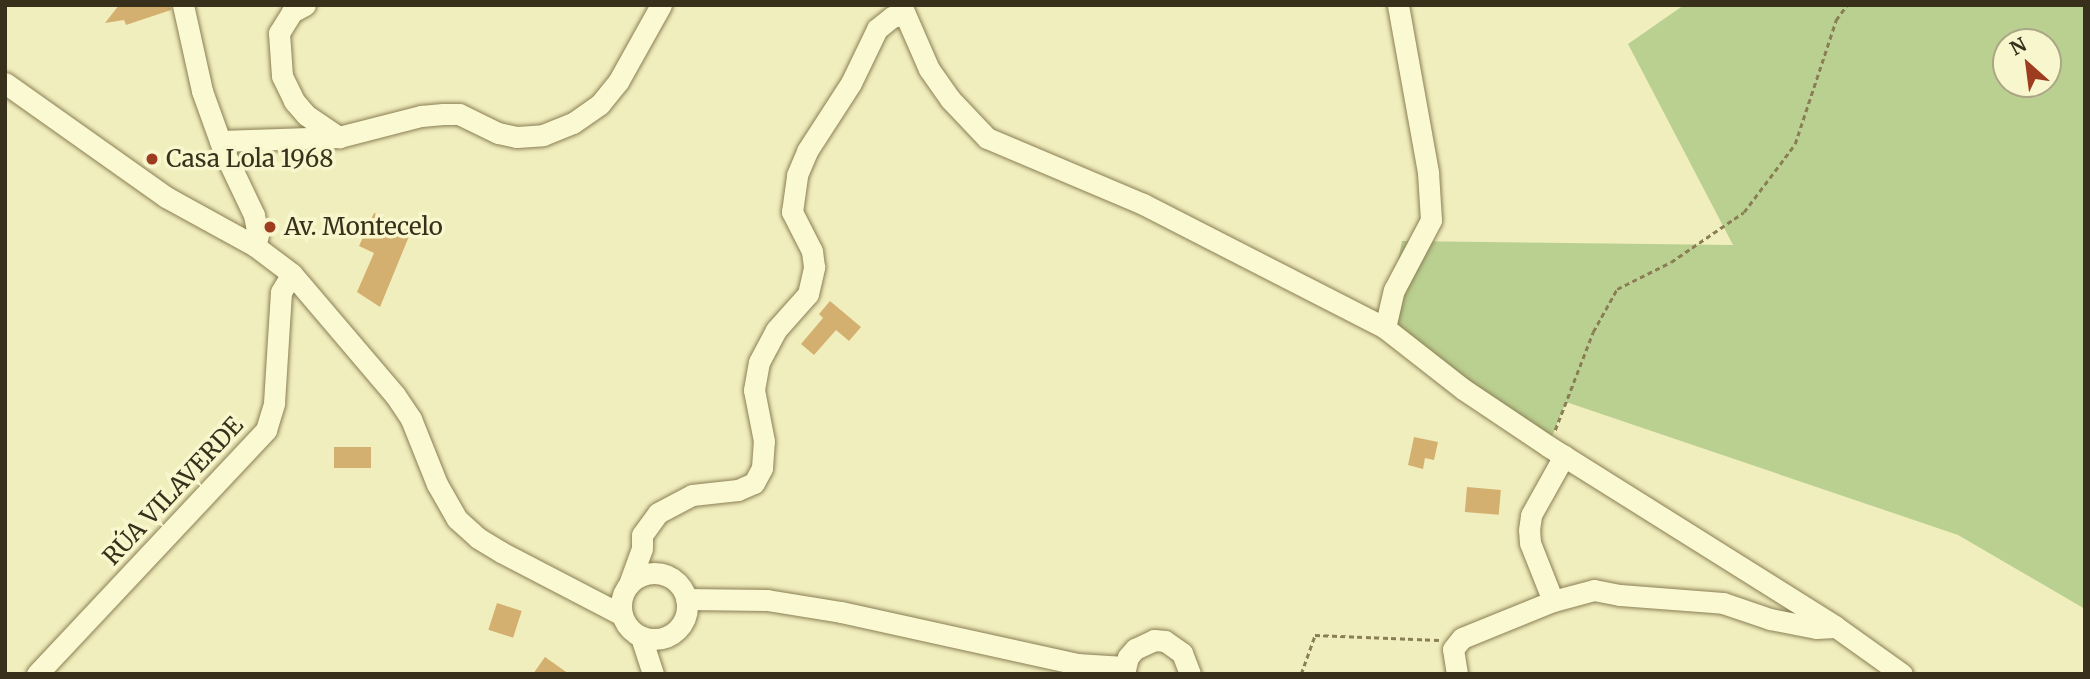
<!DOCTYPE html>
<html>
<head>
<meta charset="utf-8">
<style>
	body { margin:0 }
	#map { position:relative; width:2090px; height:679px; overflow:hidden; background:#f1eebd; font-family:Merriweather,serif }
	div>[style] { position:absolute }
	.green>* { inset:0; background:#bad090 }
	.building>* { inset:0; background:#d3b070; transform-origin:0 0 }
	.path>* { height:2.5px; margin-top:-1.25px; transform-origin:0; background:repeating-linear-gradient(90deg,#8a7e55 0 5px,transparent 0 8.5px) }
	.roads { filter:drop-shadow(0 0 2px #8a7e55) drop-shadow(0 0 2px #8a7e55) }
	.minor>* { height:21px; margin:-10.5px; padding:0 10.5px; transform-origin:10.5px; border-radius:10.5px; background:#fbf9d1 }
	.minor>.ring { margin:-10.5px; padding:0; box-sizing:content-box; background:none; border:21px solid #fbf9d1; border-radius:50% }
	.dots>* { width:19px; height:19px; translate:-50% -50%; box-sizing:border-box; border:4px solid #f8f6cd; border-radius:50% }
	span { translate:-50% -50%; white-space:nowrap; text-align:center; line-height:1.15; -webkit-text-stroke:7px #f8f6cd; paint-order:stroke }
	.poi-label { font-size:24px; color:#38301b }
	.left { translate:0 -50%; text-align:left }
	.street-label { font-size:24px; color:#38301b }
	.frame { position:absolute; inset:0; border:7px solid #38301b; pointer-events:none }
	.north { position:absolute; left:1992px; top:28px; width:70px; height:70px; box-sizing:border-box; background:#f8f6cd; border:2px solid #aba786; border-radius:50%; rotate:332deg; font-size:19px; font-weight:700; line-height:28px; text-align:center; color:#38301b }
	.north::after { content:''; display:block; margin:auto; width:24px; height:32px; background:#9e3c20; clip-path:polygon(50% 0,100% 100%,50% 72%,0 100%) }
</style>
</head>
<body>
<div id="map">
	<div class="green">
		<div style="clip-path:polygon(evenodd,1684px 5px,2085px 5px,2085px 609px,1958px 535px,1566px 402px,1548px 446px,1385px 328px,1402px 241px,1733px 245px,1628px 44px,1684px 5px,2006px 42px,2048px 42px,2048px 84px,2006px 84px,2006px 42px)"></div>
	</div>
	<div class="building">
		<div style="clip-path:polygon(119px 5px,170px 5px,171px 10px,126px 25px,124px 20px,105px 23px)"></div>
		<div style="clip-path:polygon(374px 213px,412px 229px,380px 307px,357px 292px,374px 253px,359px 246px)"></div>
		<div style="clip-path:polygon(830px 301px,861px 327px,849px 341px,836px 330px,814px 355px,801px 344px,823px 318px,819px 314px)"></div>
		<div style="clip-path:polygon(1414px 437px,1438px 442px,1434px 460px,1425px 458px,1423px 469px,1408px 465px)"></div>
		<div style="left:334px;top:447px;width:37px;height:21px"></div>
		<div style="left:1467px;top:487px;width:34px;height:25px;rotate:5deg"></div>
		<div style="left:497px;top:603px;width:26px;height:28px;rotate:18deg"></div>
		<div style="clip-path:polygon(545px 657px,569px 674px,533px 674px)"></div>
	</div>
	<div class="path">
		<div style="left:1555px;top:430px;width:105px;rotate:-68.8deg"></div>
		<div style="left:1593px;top:332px;width:49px;rotate:-60.8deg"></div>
		<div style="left:1617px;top:289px;width:60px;rotate:-26.6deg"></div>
		<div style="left:1671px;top:262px;width:88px;rotate:-34.4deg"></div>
		<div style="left:1744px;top:212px;width:85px;rotate:-53.1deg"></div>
		<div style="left:1795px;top:144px;width:131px;rotate:-71.7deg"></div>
		<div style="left:1836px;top:20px;width:19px;rotate:-54deg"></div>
		<div style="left:1301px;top:674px;width:41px;rotate:-70.3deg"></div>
		<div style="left:1315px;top:635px;width:124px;rotate:2.3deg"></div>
	</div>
	<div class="roads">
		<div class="minor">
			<div style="left:183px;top:5px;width:88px;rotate:77.5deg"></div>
			<div style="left:202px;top:91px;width:65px;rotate:70.2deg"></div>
			<div style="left:224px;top:152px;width:70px;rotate:64.5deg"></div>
			<div style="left:254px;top:215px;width:20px;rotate:79deg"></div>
			<div style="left:258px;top:235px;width:11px;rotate:105deg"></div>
			<div style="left:305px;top:5px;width:15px;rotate:152deg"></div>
			<div style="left:292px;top:12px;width:25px;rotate:122deg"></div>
			<div style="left:279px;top:33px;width:43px;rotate:86deg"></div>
			<div style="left:282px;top:76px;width:28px;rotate:64deg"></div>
			<div style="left:294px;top:101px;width:18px;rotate:49deg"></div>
			<div style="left:306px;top:115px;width:40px;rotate:34deg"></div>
			<div style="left:901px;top:5px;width:70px;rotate:66.4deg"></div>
			<div style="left:929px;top:69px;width:37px;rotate:55deg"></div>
			<div style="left:950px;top:99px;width:54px;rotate:46.5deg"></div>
			<div style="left:987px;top:138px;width:169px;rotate:22.9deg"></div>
			<div style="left:1143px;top:204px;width:272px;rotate:27.1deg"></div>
			<div style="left:1385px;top:328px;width:99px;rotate:38deg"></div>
			<div style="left:1463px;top:389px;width:102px;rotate:33.8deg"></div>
			<div style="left:1548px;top:446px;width:340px;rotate:32.1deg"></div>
			<div style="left:1836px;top:627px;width:81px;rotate:35.5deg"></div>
			<div style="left:5px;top:83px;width:197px;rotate:35.3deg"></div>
			<div style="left:166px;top:197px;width:102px;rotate:28.8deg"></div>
			<div style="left:255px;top:246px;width:46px;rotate:37.1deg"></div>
			<div style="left:292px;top:274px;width:159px;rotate:49.6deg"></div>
			<div style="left:395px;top:395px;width:29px;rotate:56deg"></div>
			<div style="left:411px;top:419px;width:70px;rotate:68.2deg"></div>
			<div style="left:437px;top:484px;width:40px;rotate:60.3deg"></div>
			<div style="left:457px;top:519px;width:28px;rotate:42deg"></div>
			<div style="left:478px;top:538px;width:27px;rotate:31deg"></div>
			<div style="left:501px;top:552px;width:136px;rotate:27.5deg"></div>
			<div style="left:220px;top:141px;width:119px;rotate:-1.9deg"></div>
			<div style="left:339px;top:137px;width:85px;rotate:-14.4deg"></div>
			<div style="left:421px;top:116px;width:22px;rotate:-5deg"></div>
			<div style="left:443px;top:114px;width:16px"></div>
			<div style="left:459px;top:114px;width:43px;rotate:26deg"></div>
			<div style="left:498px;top:133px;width:19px;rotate:12deg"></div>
			<div style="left:517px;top:137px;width:26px;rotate:-4deg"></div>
			<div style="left:543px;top:135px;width:32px;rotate:-22deg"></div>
			<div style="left:573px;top:123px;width:33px;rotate:-35deg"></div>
			<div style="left:600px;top:104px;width:28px;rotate:-51deg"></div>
			<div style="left:618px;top:82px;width:88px;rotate:-60.8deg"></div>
			<div style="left:1385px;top:328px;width:39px;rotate:-77deg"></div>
			<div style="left:1394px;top:290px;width:79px;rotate:-62.1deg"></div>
			<div style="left:1431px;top:220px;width:48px;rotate:-93.6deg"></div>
			<div style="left:1428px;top:172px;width:170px;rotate:-100.2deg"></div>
			<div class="ring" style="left:621px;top:573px;width:45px;height:45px"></div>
			<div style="left:629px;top:584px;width:38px;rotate:-70deg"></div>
			<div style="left:642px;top:548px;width:13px;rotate:-90deg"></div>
			<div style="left:642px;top:535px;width:27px;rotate:-54deg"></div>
			<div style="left:658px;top:513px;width:38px;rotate:-28deg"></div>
			<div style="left:692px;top:495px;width:46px;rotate:-6.2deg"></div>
			<div style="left:738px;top:490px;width:17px;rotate:-24deg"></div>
			<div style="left:754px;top:483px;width:17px;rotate:-62deg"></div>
			<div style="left:762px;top:468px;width:27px;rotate:-86deg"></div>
			<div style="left:764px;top:441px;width:52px;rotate:-101.1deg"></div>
			<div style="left:754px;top:390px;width:28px;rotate:-80deg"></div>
			<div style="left:759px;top:362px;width:36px;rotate:-62deg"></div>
			<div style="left:776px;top:330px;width:48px;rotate:-48.4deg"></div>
			<div style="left:808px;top:294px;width:28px;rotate:-77deg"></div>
			<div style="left:814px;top:267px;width:16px;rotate:-97deg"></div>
			<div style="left:812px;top:251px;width:44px;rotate:-117.1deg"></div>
			<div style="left:792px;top:212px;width:37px;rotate:-82deg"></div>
			<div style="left:797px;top:175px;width:26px;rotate:-67deg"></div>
			<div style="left:807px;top:151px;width:81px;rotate:-57.1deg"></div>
			<div style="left:851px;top:83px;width:60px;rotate:-64.3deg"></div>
			<div style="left:877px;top:29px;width:19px;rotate:-39deg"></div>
			<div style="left:892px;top:17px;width:13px;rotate:-13deg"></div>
			<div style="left:686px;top:599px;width:81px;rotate:0.7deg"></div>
			<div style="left:767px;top:600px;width:75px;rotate:9.2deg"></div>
			<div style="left:841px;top:612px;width:242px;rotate:12.4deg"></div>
			<div style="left:1077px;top:664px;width:47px;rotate:3.7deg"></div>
			<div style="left:1553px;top:601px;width:42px;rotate:-15deg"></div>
			<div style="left:1594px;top:590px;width:26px;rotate:11deg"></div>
			<div style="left:1620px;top:595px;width:103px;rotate:4.4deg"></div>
			<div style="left:1723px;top:603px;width:50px;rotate:18.8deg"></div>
			<div style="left:1770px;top:619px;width:47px;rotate:11.1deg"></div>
			<div style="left:1816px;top:628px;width:19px;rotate:-3deg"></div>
			<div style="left:641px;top:637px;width:39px;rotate:72deg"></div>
			<div style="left:37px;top:674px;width:335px;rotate:-46.8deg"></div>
			<div style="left:266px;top:430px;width:28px;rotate:-73deg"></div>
			<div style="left:274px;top:403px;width:111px;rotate:-86.4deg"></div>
			<div style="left:281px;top:292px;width:21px;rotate:-59deg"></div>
			<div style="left:1124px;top:674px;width:17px;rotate:-77deg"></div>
			<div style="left:1128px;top:657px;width:11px;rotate:-49deg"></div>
			<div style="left:1135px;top:649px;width:21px;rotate:-25deg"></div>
			<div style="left:1154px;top:640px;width:11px;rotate:5deg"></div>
			<div style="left:1165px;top:641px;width:21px;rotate:35deg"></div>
			<div style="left:1182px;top:653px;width:22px;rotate:69deg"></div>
			<div style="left:1457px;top:674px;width:25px;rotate:-99deg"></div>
			<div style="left:1453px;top:649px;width:14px;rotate:-51deg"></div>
			<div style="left:1462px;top:638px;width:98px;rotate:-22.1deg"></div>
			<div style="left:1553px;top:601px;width:62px;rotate:-111.6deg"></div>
			<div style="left:1530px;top:543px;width:13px;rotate:-94deg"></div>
			<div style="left:1529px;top:530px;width:15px;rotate:-82deg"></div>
			<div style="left:1531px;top:515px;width:68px;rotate:-60.8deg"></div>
		</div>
	</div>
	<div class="dots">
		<div style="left:152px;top:159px;background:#9e3c20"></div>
		<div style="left:270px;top:227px;background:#9e3c20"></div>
	</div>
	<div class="poi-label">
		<span class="left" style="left:166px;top:159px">Casa Lola 1968</span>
		<span class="left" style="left:284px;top:227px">Av. Montecelo</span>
	</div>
	<div class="street-label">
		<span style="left:173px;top:491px;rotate:-47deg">RÚA VILAVERDE</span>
	</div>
	<div class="frame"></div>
	<div class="north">N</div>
</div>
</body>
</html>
